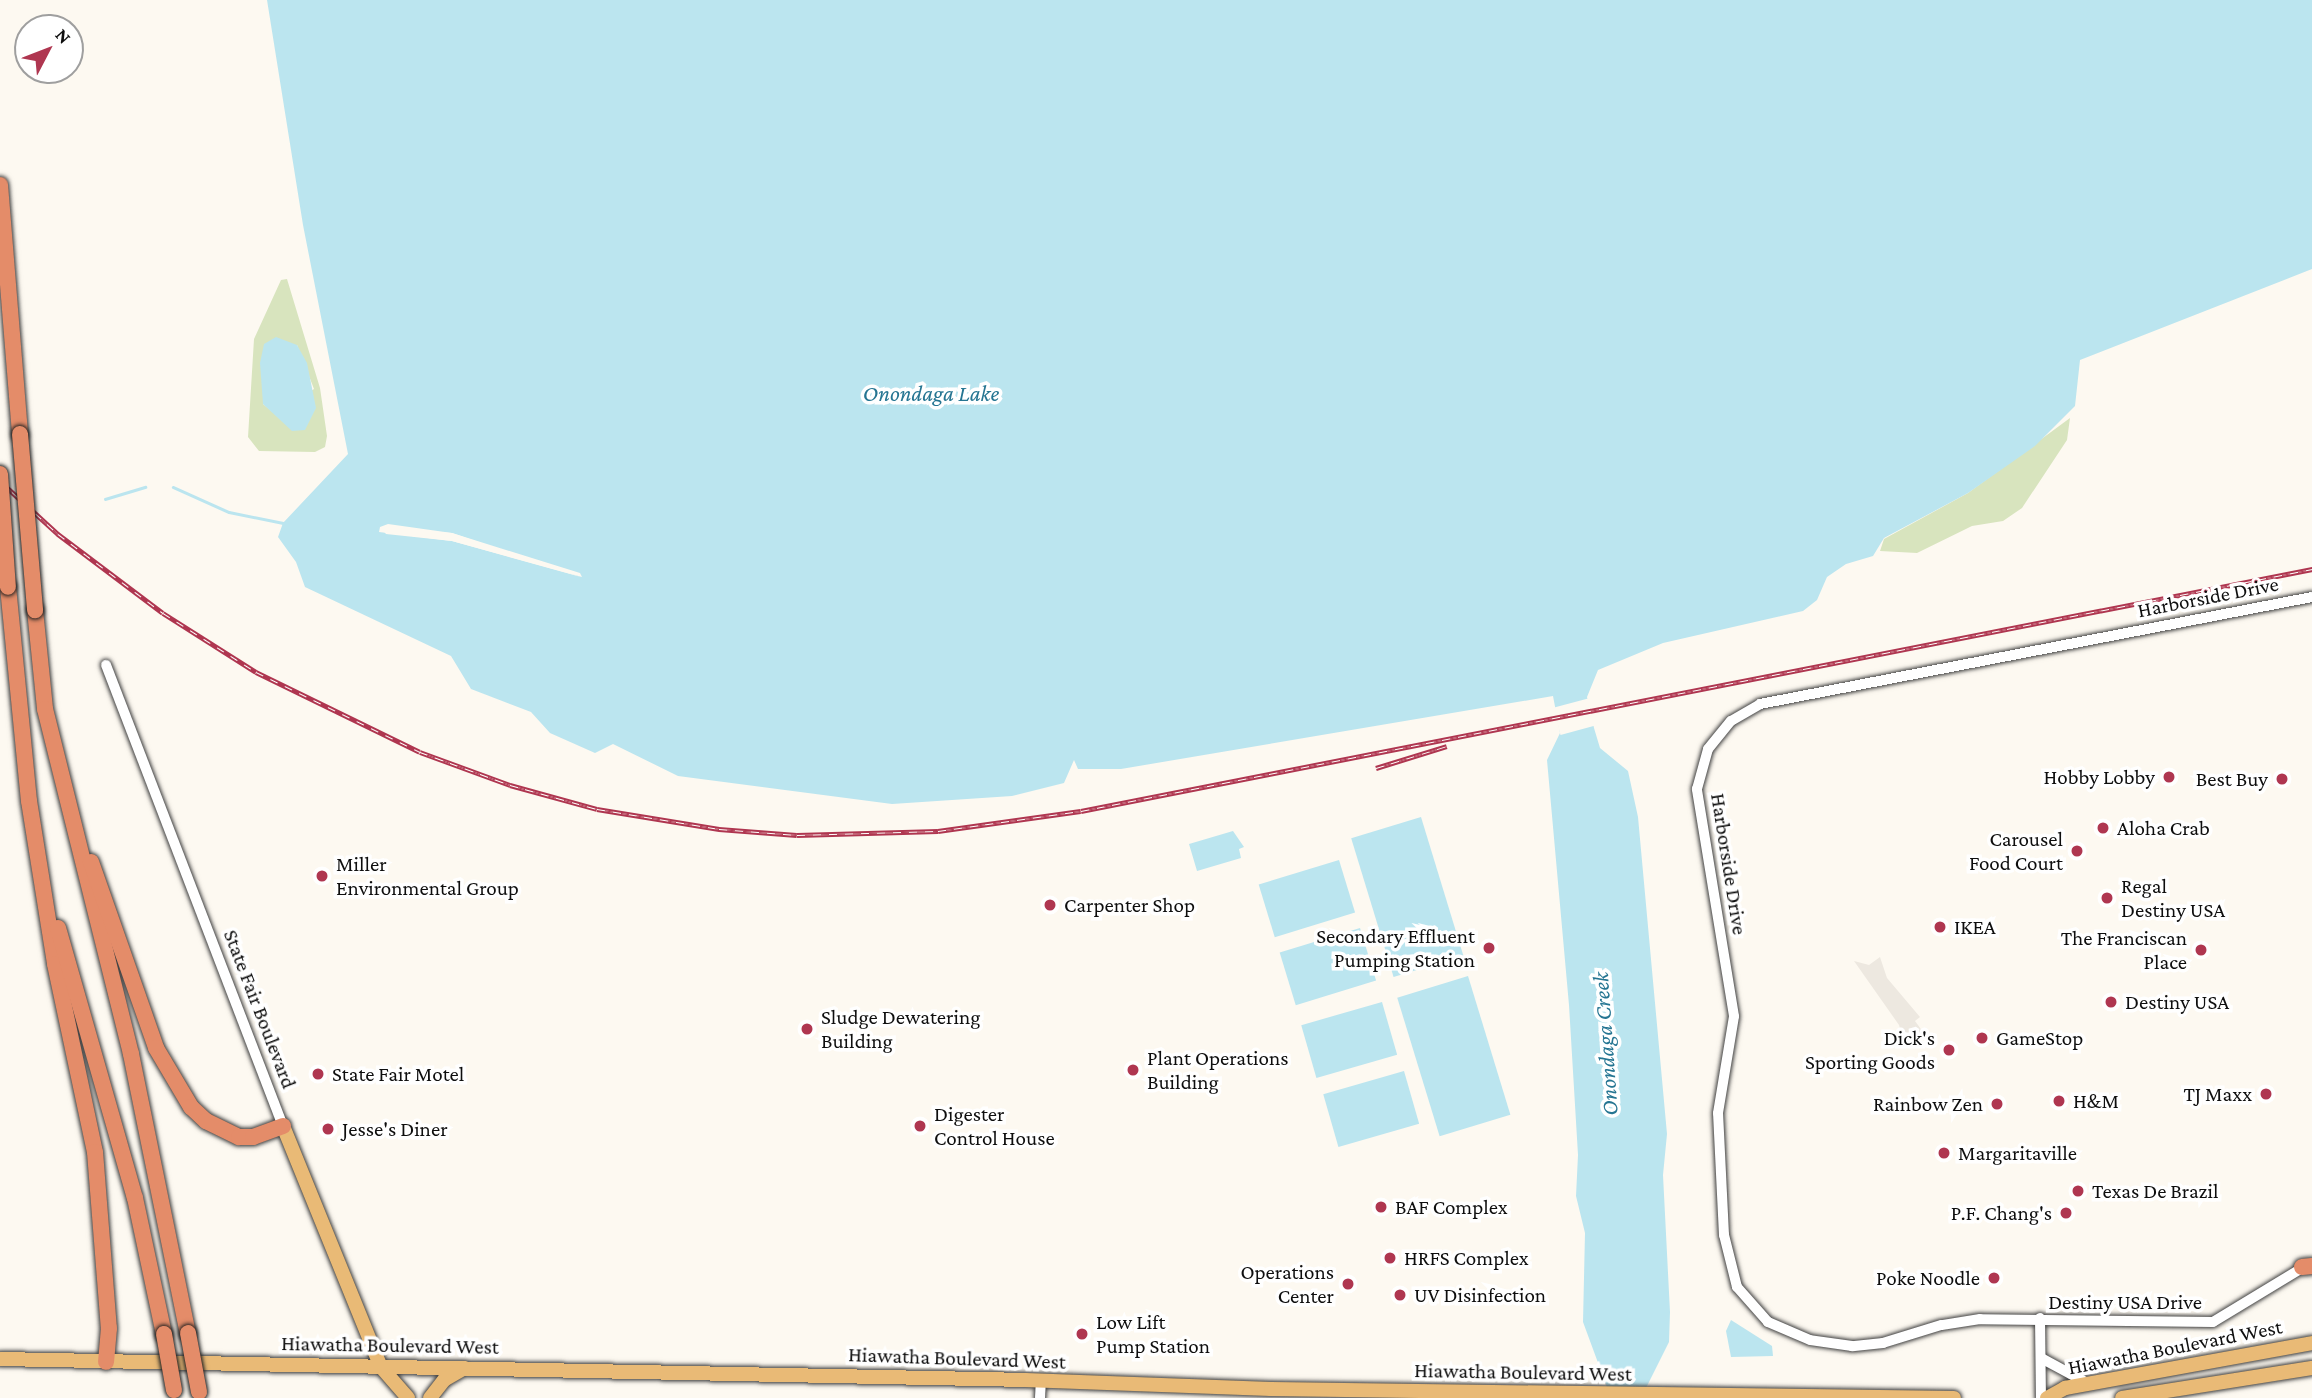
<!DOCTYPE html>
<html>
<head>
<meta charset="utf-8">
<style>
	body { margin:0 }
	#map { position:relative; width:2312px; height:1398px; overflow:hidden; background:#fdf9f1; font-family:"Crimson Pro",serif }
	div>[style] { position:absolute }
	.green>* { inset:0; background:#d8e4be }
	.plaza>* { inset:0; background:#ede8e0 }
	.water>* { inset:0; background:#bbe5ef; transform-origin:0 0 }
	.pier>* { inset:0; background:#fdf9f1; transform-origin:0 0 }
	.stream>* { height:2.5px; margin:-1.25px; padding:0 1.25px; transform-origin:1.25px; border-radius:1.25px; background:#bbe5ef }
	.roads { filter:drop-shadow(0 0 2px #414141) drop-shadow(0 0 2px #414141) }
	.minor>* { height:10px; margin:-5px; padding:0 5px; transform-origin:5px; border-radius:5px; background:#fff }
	.major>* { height:14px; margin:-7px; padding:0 7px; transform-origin:7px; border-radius:7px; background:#e9ba76 }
	.highway>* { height:16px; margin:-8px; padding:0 8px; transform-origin:8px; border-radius:8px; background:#e48c69 }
	.rail>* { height:5px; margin-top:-2.5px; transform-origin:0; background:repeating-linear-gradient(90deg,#fff 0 8px,#af3650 0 16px); box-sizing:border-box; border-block:2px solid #af3650 }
	.bridges { filter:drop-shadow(0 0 2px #1f1f1f) drop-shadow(0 0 2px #1f1f1f) }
	.highway-bridge>* { height:16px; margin:-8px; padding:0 8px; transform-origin:8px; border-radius:8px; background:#e48c69 }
	.dots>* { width:19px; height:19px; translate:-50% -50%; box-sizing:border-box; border:4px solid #fff; border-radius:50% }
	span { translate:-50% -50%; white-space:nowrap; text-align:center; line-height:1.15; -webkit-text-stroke:7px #fff; paint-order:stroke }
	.street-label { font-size:21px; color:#0e0e0e }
	.poi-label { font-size:21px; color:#0e0e0e }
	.right { translate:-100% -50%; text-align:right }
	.left { translate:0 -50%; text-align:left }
	.water-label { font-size:23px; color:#257592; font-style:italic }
	.north { position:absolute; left:14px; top:14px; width:70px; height:70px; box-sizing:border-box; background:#fff; border:2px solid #9f9f9f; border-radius:50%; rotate:48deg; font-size:19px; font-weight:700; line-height:28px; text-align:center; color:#0e0e0e }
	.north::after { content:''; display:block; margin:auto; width:24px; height:32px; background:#af3650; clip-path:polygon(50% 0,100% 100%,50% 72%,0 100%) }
</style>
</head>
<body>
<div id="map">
	<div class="green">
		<div style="clip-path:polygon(evenodd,287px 279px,320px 388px,327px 436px,325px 447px,315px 452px,259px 451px,248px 437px,254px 339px,281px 280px,287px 279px,297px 345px,314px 389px,275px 414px,263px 404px,265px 384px,297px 345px)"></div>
		<div style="clip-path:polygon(2070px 418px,2067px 440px,2022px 508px,2003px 521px,1972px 526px,1917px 553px,1880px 551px,1884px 539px,1968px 493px)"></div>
	</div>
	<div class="plaza">
		<div style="clip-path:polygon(1880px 957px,1887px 978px,1920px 1017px,1915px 1021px,1923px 1032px,1910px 1041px,1902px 1037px,1899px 1025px,1854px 961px,1869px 965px)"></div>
	</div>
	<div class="water">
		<div style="clip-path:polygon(evenodd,267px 0,2312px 0,2312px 269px,2080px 360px,2075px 406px,2035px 446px,1968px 493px,1884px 538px,1873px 556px,1846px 564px,1827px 577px,1817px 600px,1803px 611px,1663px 643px,1598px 670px,1587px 697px,1594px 728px,1600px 748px,1628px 771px,1638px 817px,1667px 1134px,1663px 1175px,1670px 1312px,1669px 1342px,1643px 1394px,1611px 1398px,1583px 1322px,1585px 1233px,1576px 1196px,1578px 1155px,1569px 1005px,1547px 760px,1560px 733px,1553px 696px,1121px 769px,1078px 769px,1074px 760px,1064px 783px,1012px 796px,892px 804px,678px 776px,613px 744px,595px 753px,550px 733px,531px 712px,471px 689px,451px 656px,305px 587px,296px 562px,278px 537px,283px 523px,348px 454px,303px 225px,267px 0,380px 527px,452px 533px,581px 577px,452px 541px,386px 534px,380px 527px)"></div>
		<div style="clip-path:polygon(276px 337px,297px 345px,307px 363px,316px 408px,305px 430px,292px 431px,263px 404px,260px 363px,264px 344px)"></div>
		<div style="left:1421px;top:817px;width:145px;height:73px;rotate:73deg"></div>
		<div style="clip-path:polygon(1233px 831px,1244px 847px,1239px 849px,1241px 858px,1197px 871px,1189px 844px)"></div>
		<div style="left:1339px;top:860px;width:55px;height:84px;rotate:73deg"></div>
		<div style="left:1360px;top:928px;width:55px;height:84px;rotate:73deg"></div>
		<div style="left:1468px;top:976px;width:145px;height:74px;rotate:73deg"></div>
		<div style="left:1382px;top:1002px;width:55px;height:84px;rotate:74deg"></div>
		<div style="left:1404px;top:1071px;width:55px;height:84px;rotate:74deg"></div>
		<div style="clip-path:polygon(1731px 1320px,1772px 1346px,1773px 1356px,1731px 1357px,1726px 1331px)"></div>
	</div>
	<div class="pier">
		<div style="clip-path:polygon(388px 524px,452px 533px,580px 573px,582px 577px,452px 541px,379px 532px,380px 527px)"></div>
		<div style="left:1590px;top:698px;width:28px;height:38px;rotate:75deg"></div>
	</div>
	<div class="stream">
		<div style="left:173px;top:487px;width:61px;rotate:24.1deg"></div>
		<div style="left:229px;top:512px;width:55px;rotate:11.5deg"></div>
		<div style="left:105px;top:499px;width:42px;rotate:-16.7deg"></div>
	</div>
	<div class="roads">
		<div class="minor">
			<div style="left:106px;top:665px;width:494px;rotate:69deg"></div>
			<div style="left:2307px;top:1265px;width:110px;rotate:148.8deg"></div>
			<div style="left:2213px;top:1322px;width:233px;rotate:-179.3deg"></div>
			<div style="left:1980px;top:1319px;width:39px;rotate:171deg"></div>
			<div style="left:1941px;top:1325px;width:61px;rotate:162.8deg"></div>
			<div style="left:1883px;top:1343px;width:31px;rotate:174deg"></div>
			<div style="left:1852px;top:1346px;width:42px;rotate:-171.9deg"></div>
			<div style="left:1810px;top:1340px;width:46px;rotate:-156.8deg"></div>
			<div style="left:1768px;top:1322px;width:47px;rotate:-131.5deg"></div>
			<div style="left:1737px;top:1287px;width:54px;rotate:-104deg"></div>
			<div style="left:1724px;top:1235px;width:122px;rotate:-92.8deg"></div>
			<div style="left:1718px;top:1113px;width:98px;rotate:-80.6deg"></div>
			<div style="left:1734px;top:1016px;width:230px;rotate:-99.3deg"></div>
			<div style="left:1697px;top:789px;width:41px;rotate:-74.6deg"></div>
			<div style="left:1708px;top:749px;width:36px;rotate:-51deg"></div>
			<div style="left:1731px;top:721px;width:34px;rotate:-30deg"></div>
			<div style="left:1760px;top:704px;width:562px;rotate:-10.97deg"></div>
			<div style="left:2040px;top:1318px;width:80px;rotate:89.3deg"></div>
			<div style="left:2041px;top:1358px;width:55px;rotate:28.4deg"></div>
			<div style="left:1040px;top:1398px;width:17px;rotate:-87deg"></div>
		</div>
		<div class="major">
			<div style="left:283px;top:1126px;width:260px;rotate:67.9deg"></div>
			<div style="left:381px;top:1367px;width:41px;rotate:48.9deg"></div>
			<div style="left:0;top:1359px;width:1025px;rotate:1.17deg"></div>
			<div style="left:1025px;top:1380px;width:246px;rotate:2.1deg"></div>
			<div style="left:1271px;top:1389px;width:683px;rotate:0.75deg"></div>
			<div style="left:430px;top:1398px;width:23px;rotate:-52deg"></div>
			<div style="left:444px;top:1380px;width:24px;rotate:-30deg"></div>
			<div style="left:2047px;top:1398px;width:21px;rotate:-29deg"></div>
			<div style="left:2065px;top:1388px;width:251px;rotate:-10.3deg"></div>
			<div style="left:2122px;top:1398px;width:192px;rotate:-9deg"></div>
		</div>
		<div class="highway">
			<div style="left:0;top:185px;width:250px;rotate:85.4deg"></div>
			<div style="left:8px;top:587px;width:215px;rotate:84.4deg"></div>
			<div style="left:29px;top:801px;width:165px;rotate:80.9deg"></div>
			<div style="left:55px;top:964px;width:192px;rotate:78deg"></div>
			<div style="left:95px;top:1152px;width:177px;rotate:85.5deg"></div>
			<div style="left:109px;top:1328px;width:34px;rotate:95deg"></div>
			<div style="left:35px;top:610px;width:100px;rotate:84.2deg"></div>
			<div style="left:45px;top:709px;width:356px;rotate:76deg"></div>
			<div style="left:131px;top:1054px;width:285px;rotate:78.5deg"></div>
			<div style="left:91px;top:862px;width:197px;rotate:70.7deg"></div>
			<div style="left:156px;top:1048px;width:69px;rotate:59.3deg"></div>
			<div style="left:191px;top:1107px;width:21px;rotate:43deg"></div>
			<div style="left:206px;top:1121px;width:37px;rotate:26deg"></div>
			<div style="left:239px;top:1137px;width:14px"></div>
			<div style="left:253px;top:1137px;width:32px;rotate:-20deg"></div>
			<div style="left:58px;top:928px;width:281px;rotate:74.1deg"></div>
			<div style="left:135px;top:1198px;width:139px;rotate:78deg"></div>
			<div style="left:2302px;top:1267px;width:10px;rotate:-6deg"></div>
		</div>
	</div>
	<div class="rail">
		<div style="left:0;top:481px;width:79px;rotate:42.4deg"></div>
		<div style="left:58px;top:534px;width:131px;rotate:37deg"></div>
		<div style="left:163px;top:613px;width:110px;rotate:32.4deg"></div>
		<div style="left:256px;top:672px;width:182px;rotate:26deg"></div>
		<div style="left:420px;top:752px;width:96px;rotate:20.1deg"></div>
		<div style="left:510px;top:785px;width:90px;rotate:15.4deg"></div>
		<div style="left:597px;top:809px;width:124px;rotate:9.3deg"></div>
		<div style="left:719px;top:829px;width:78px;rotate:4.4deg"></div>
		<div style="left:797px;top:835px;width:141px;rotate:-1.6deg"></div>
		<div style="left:938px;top:831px;width:144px;rotate:-8deg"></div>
		<div style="left:1081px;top:811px;width:1255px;rotate:-11.12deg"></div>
		<div style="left:1376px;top:768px;width:74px;rotate:-17.2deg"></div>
	</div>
	<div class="bridges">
		<div class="highway-bridge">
			<div style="left:20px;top:434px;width:177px;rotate:85.1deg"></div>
			<div style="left:0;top:474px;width:113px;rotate:86deg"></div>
			<div style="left:188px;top:1333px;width:60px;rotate:79.4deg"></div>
			<div style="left:164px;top:1334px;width:57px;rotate:79.9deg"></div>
		</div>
	</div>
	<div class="dots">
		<div style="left:2169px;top:777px;background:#af3650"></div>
		<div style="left:2282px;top:779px;background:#af3650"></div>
		<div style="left:2103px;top:828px;background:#af3650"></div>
		<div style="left:2077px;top:851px;background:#af3650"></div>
		<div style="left:322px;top:876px;background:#af3650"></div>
		<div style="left:2107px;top:898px;background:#af3650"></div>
		<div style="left:1050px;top:905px;background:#af3650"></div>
		<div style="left:1940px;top:927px;background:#af3650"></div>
		<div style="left:1489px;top:948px;background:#af3650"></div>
		<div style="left:2201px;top:950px;background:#af3650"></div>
		<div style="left:2111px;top:1002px;background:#af3650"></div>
		<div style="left:807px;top:1029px;background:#af3650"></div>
		<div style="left:1982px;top:1038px;background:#af3650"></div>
		<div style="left:1949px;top:1050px;background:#af3650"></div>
		<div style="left:1133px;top:1070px;background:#af3650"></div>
		<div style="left:318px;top:1074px;background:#af3650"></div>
		<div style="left:2266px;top:1094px;background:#af3650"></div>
		<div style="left:2059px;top:1101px;background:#af3650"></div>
		<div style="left:1997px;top:1104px;background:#af3650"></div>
		<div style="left:920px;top:1126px;background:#af3650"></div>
		<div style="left:328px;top:1129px;background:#af3650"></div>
		<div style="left:1944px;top:1153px;background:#af3650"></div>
		<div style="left:2078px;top:1191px;background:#af3650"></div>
		<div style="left:1381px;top:1207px;background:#af3650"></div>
		<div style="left:2066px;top:1213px;background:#af3650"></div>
		<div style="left:1390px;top:1258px;background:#af3650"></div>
		<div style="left:1994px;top:1278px;background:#af3650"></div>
		<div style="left:1348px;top:1284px;background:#af3650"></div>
		<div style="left:1400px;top:1295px;background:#af3650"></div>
		<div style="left:1082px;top:1334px;background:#af3650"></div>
	</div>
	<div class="street-label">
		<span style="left:2208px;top:597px;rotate:-11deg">Harborside Drive</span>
		<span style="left:1729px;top:864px;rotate:81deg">Harborside Drive</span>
		<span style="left:260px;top:1009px;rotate:69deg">State Fair Boulevard</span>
		<span style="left:2125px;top:1302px">Destiny USA Drive</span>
		<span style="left:390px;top:1345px;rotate:1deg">Hiawatha Boulevard West</span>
		<span style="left:2175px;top:1347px;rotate:-11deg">Hiawatha Boulevard West</span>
		<span style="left:957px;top:1358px;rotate:2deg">Hiawatha Boulevard West</span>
		<span style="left:1523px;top:1372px;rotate:1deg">Hiawatha Boulevard West</span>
	</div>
	<div class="poi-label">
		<span class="right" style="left:2155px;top:777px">Hobby Lobby</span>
		<span class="right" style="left:2268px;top:779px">Best Buy</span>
		<span class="left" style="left:2117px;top:828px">Aloha Crab</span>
		<span class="right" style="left:2063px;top:851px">Carousel<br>Food Court</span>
		<span class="left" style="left:336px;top:876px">Miller<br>Environmental Group</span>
		<span class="left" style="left:2121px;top:898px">Regal<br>Destiny USA</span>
		<span class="left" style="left:1064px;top:905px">Carpenter Shop</span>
		<span class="left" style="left:1954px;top:927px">IKEA</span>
		<span class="right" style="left:1475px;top:948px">Secondary Effluent<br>Pumping Station</span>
		<span class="right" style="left:2187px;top:950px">The Franciscan<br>Place</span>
		<span class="left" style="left:2125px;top:1002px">Destiny USA</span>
		<span class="left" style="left:821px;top:1029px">Sludge Dewatering<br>Building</span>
		<span class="right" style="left:1935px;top:1050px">Dick's<br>Sporting Goods</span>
		<span class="left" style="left:1996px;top:1038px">GameStop</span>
		<span class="left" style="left:1147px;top:1070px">Plant Operations<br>Building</span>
		<span class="left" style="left:332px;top:1074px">State Fair Motel</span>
		<span class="right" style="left:2252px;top:1094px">TJ Maxx</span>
		<span class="left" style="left:2073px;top:1101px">H&amp;M</span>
		<span class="right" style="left:1983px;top:1104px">Rainbow Zen</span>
		<span class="left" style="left:934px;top:1126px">Digester<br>Control House</span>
		<span class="left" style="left:342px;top:1129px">Jesse's Diner</span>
		<span class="left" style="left:1958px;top:1153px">Margaritaville</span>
		<span class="left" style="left:2092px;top:1191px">Texas De Brazil</span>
		<span class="left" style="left:1395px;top:1207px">BAF Complex</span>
		<span class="right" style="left:2052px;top:1213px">P.F. Chang's</span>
		<span class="left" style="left:1404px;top:1258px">HRFS Complex</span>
		<span class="right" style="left:1334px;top:1284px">Operations<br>Center</span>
		<span class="right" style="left:1980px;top:1278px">Poke Noodle</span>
		<span class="left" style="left:1414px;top:1295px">UV Disinfection</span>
		<span class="left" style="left:1096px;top:1334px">Low Lift<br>Pump Station</span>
	</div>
	<div class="water-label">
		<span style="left:931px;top:393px">Onondaga Lake</span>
		<span style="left:1605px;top:1044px;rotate:-94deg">Onondaga Creek</span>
	</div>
	<div class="north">N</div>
</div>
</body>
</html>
